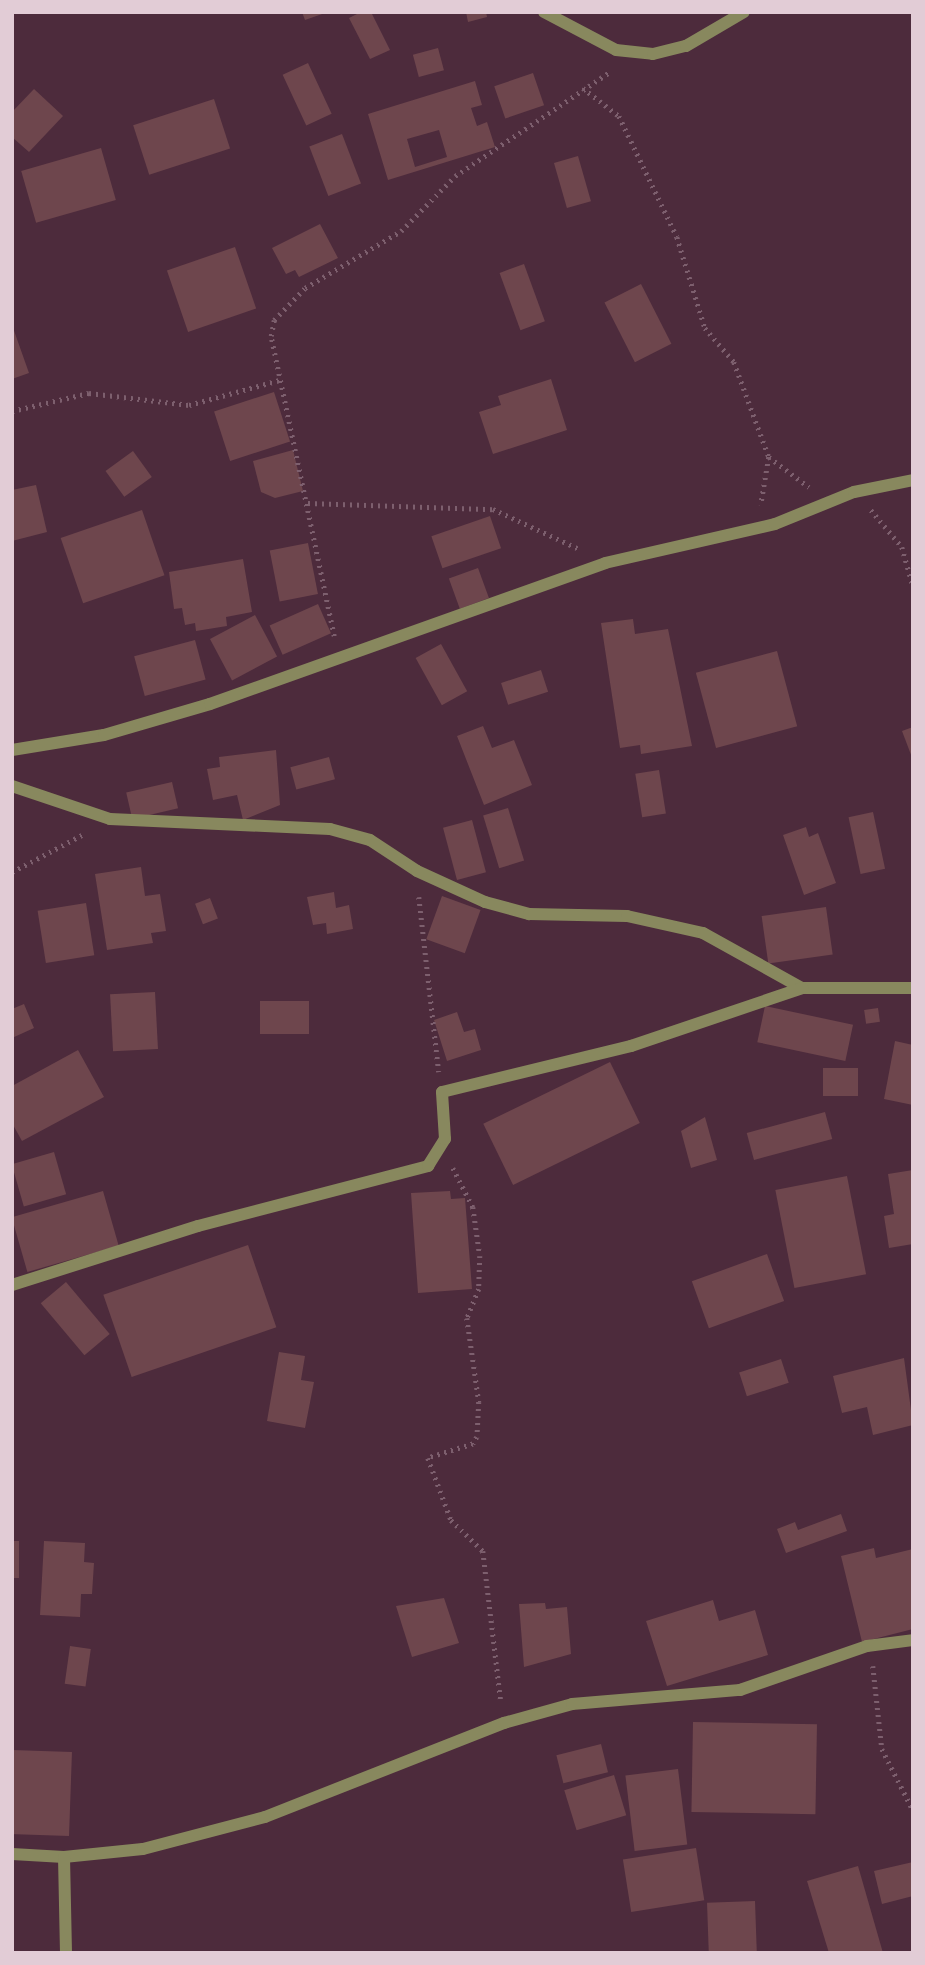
<!DOCTYPE html>
<html>
<head>
<meta charset="utf-8">
<style>
	body { margin:0 }
	#map { position:relative; width:925px; height:1965px; overflow:hidden; background:#4d2b3c; font-family:"Varela Round",sans-serif }
	div>[style] { position:absolute }
	.building>* { inset:0; background:#6e464d; transform-origin:0 0 }
	.path>* { height:4.5px; margin-top:-2.25px; transform-origin:0; background:repeating-linear-gradient(90deg,#7d5f6e 0 2px,transparent 0 7px) }
	.minor>* { height:12px; margin:-6px; padding:0 6px; transform-origin:6px; border-radius:6px; background:#88885e }
	span { translate:-50% -50%; white-space:nowrap; text-align:center; line-height:1.15; -webkit-text-stroke:6px #291921; paint-order:stroke }
	.frame { position:absolute; inset:0; border:14px solid #e2ccd6; pointer-events:none }
</style>
</head>
<body>
<div id="map">
	<div class="building">
		<div style="clip-path:polygon(302px 12px,325px 12px,325px 13px,305px 20px)"></div>
		<div style="clip-path:polygon(361px 12px,371px 12px,390px 50px,370px 59px,349px 18px)"></div>
		<div style="clip-path:polygon(466px 12px,486px 12px,487px 17px,468px 22px)"></div>
		<div style="left:438px;top:48px;width:23px;height:26px;rotate:75deg"></div>
		<div style="left:308px;top:63px;width:56px;height:28px;rotate:65deg"></div>
		<div style="left:533px;top:73px;width:34px;height:41px;rotate:71deg"></div>
		<div style="clip-path:polygon(evenodd,475px 81px,482px 105px,471px 108px,477px 126px,487px 122px,495px 147px,388px 180px,368px 114px,475px 81px,439px 130px,447px 157px,415px 167px,407px 139px,439px 130px)"></div>
		<div style="clip-path:polygon(34px 89px,63px 116px,29px 152px,12px 137px,12px 112px)"></div>
		<div style="left:214px;top:99px;width:52px;height:85px;rotate:72deg"></div>
		<div style="left:342px;top:134px;width:53px;height:35px;rotate:69deg"></div>
		<div style="left:101px;top:148px;width:54px;height:83px;rotate:74deg"></div>
		<div style="left:578px;top:156px;width:47px;height:25px;rotate:74deg"></div>
		<div style="clip-path:polygon(320px 224px,338px 258px,299px 277px,295px 270px,286px 274px,272px 248px)"></div>
		<div style="left:235px;top:247px;width:65px;height:72px;rotate:71deg"></div>
		<div style="left:524px;top:264px;width:61px;height:26px;rotate:70deg"></div>
		<div style="left:641px;top:284px;width:67px;height:41px;rotate:63deg"></div>
		<div style="clip-path:polygon(12px 325px,29px 373px,12px 379px)"></div>
		<div style="clip-path:polygon(551px 379px,567px 430px,493px 454px,479px 412px,501px 405px,498px 396px)"></div>
		<div style="left:274px;top:392px;width:52px;height:63px;rotate:72deg"></div>
		<div style="clip-path:polygon(293px 450px,303px 491px,275px 498px,261px 492px,253px 461px)"></div>
		<div style="left:133px;top:451px;width:32px;height:34px;rotate:54deg"></div>
		<div style="clip-path:polygon(36px 485px,47px 532px,12px 541px,12px 490px)"></div>
		<div style="left:142px;top:510px;width:69px;height:86px;rotate:71deg"></div>
		<div style="left:490px;top:516px;width:34px;height:62px;rotate:71deg"></div>
		<div style="left:308px;top:543px;width:52px;height:39px;rotate:79deg"></div>
		<div style="clip-path:polygon(243px 559px,252px 612px,226px 617px,227px 626px,196px 631px,195px 623px,185px 625px,182px 608px,174px 609px,169px 572px)"></div>
		<div style="left:478px;top:568px;width:32px;height:31px;rotate:70deg"></div>
		<div style="left:318px;top:604px;width:32px;height:53px;rotate:66deg"></div>
		<div style="left:255px;top:615px;width:47px;height:51px;rotate:62deg"></div>
		<div style="clip-path:polygon(633px 619px,635px 634px,668px 629px,692px 746px,641px 754px,640px 745px,620px 748px,601px 623px)"></div>
		<div style="left:195px;top:640px;width:41px;height:63px;rotate:75deg"></div>
		<div style="left:441px;top:644px;width:54px;height:29px;rotate:61deg"></div>
		<div style="left:777px;top:651px;width:78px;height:84px;rotate:75deg"></div>
		<div style="left:541px;top:670px;width:23px;height:42px;rotate:72deg"></div>
		<div style="clip-path:polygon(483px 726px,492px 748px,514px 740px,532px 785px,484px 805px,457px 736px)"></div>
		<div style="clip-path:polygon(913px 727px,913px 760px,902px 731px)"></div>
		<div style="clip-path:polygon(276px 750px,280px 805px,243px 820px,237px 795px,213px 800px,207px 769px,220px 767px,219px 757px)"></div>
		<div style="left:329px;top:757px;width:23px;height:40px;rotate:75deg"></div>
		<div style="left:659px;top:770px;width:44px;height:24px;rotate:81deg"></div>
		<div style="left:172px;top:782px;width:27px;height:47px;rotate:77deg"></div>
		<div style="left:508px;top:808px;width:55px;height:26px;rotate:73deg"></div>
		<div style="left:873px;top:812px;width:58px;height:25px;rotate:78deg"></div>
		<div style="left:472px;top:820px;width:54px;height:30px;rotate:75deg"></div>
		<div style="clip-path:polygon(806px 827px,809px 837px,818px 833px,836px 883px,804px 895px,783px 835px)"></div>
		<div style="clip-path:polygon(141px 867px,145px 896px,160px 894px,166px 931px,151px 933px,153px 943px,107px 950px,95px 874px)"></div>
		<div style="clip-path:polygon(334px 892px,336px 908px,349px 905px,353px 929px,327px 934px,326px 923px,313px 925px,307px 897px)"></div>
		<div style="left:442px;top:896px;width:41px;height:46px;rotate:20deg"></div>
		<div style="left:210px;top:898px;width:22px;height:16px;rotate:69deg"></div>
		<div style="left:86px;top:903px;width:53px;height:49px;rotate:81deg"></div>
		<div style="left:826px;top:907px;width:48px;height:65px;rotate:82deg"></div>
		<div style="left:155px;top:992px;width:57px;height:45px;rotate:87deg"></div>
		<div style="left:260px;top:1001px;width:49px;height:33px"></div>
		<div style="clip-path:polygon(24px 1004px,34px 1028px,12px 1038px,12px 1009px)"></div>
		<div style="left:765px;top:1006px;width:90px;height:37px;rotate:12deg"></div>
		<div style="left:878px;top:1008px;width:14px;height:14px;rotate:82deg"></div>
		<div style="clip-path:polygon(457px 1012px,464px 1032px,475px 1029px,481px 1050px,447px 1061px,434px 1020px)"></div>
		<div style="clip-path:polygon(895px 1041px,913px 1045px,913px 1105px,884px 1099px)"></div>
		<div style="clip-path:polygon(78px 1050px,104px 1097px,22px 1141px,12px 1123px,12px 1086px)"></div>
		<div style="left:610px;top:1062px;width:68px;height:141px;rotate:64deg"></div>
		<div style="left:858px;top:1068px;width:28px;height:35px;rotate:90deg"></div>
		<div style="left:825px;top:1112px;width:28px;height:81px;rotate:75deg"></div>
		<div style="clip-path:polygon(705px 1117px,717px 1160px,691px 1168px,681px 1131px)"></div>
		<div style="left:54px;top:1152px;width:44px;height:44px;rotate:74deg"></div>
		<div style="clip-path:polygon(913px 1170px,913px 1244px,889px 1248px,884px 1216px,894px 1214px,888px 1174px)"></div>
		<div style="left:847px;top:1176px;width:100px;height:73px;rotate:79deg"></div>
		<div style="left:103px;top:1191px;width:57px;height:95px;rotate:74deg"></div>
		<div style="clip-path:polygon(450px 1191px,451px 1199px,465px 1198px,472px 1289px,418px 1293px,411px 1193px)"></div>
		<div style="left:248px;top:1245px;width:87px;height:153px;rotate:71deg"></div>
		<div style="left:767px;top:1254px;width:50px;height:80px;rotate:70deg"></div>
		<div style="left:66px;top:1282px;width:68px;height:33px;rotate:50deg"></div>
		<div style="clip-path:polygon(279px 1352px,305px 1356px,301px 1380px,314px 1382px,305px 1428px,267px 1421px)"></div>
		<div style="clip-path:polygon(904px 1358px,913px 1425px,873px 1435px,867px 1407px,842px 1413px,833px 1376px)"></div>
		<div style="left:781px;top:1359px;width:25px;height:44px;rotate:72deg"></div>
		<div style="clip-path:polygon(841px 1514px,847px 1531px,786px 1553px,777px 1529px,795px 1522px,798px 1530px)"></div>
		<div style="left:12px;top:1541px;width:7px;height:37px"></div>
		<div style="clip-path:polygon(44px 1541px,85px 1543px,84px 1562px,94px 1563px,92px 1594px,81px 1594px,80px 1617px,40px 1615px)"></div>
		<div style="clip-path:polygon(874px 1548px,876px 1558px,913px 1549px,913px 1629px,862px 1642px,841px 1556px)"></div>
		<div style="clip-path:polygon(444px 1598px,459px 1643px,412px 1657px,396px 1606px)"></div>
		<div style="clip-path:polygon(713px 1600px,719px 1621px,755px 1610px,768px 1655px,667px 1686px,646px 1621px)"></div>
		<div style="clip-path:polygon(545px 1603px,546px 1609px,567px 1607px,571px 1654px,524px 1667px,519px 1604px)"></div>
		<div style="left:70px;top:1646px;width:21px;height:38px;rotate:8deg"></div>
		<div style="left:693px;top:1722px;width:124px;height:90px;rotate:1deg"></div>
		<div style="left:601px;top:1744px;width:29px;height:46px;rotate:76deg"></div>
		<div style="left:12px;top:1750px;width:60px;height:84px;rotate:2deg"></div>
		<div style="left:678px;top:1769px;width:76px;height:53px;rotate:83deg"></div>
		<div style="left:614px;top:1775px;width:42px;height:52px;rotate:73deg"></div>
		<div style="left:696px;top:1848px;width:53px;height:74px;rotate:81deg"></div>
		<div style="clip-path:polygon(913px 1862px,913px 1896px,882px 1904px,874px 1871px)"></div>
		<div style="clip-path:polygon(858px 1866px,883px 1953px,829px 1953px,807px 1881px)"></div>
		<div style="left:755px;top:1901px;width:52px;height:48px;rotate:88deg"></div>
	</div>
	<div class="path">
		<div style="left:583px;top:88px;width:46px;rotate:37.9deg"></div>
		<div style="left:619px;top:116px;width:134px;rotate:64.4deg"></div>
		<div style="left:677px;top:237px;width:95px;rotate:72.9deg"></div>
		<div style="left:705px;top:328px;width:45px;rotate:49.5deg"></div>
		<div style="left:734px;top:362px;width:101px;rotate:69.8deg"></div>
		<div style="left:769px;top:457px;width:49px;rotate:99.5deg"></div>
		<div style="left:12px;top:411px;width:79px;rotate:-13.2deg"></div>
		<div style="left:89px;top:393px;width:101px;rotate:6.8deg"></div>
		<div style="left:189px;top:405px;width:94px;rotate:-15.4deg"></div>
		<div style="left:769px;top:457px;width:50px;rotate:36.9deg"></div>
		<div style="left:308px;top:503px;width:185px;rotate:1.9deg"></div>
		<div style="left:493px;top:509px;width:95px;rotate:24.9deg"></div>
		<div style="left:871px;top:510px;width:48px;rotate:50deg"></div>
		<div style="left:902px;top:547px;width:41px;rotate:74.2deg"></div>
		<div style="left:334px;top:636px;width:307px;rotate:-101.9deg"></div>
		<div style="left:271px;top:336px;width:16px;rotate:-79deg"></div>
		<div style="left:274px;top:320px;width:45px;rotate:-45.9deg"></div>
		<div style="left:305px;top:288px;width:112px;rotate:-30.7deg"></div>
		<div style="left:401px;top:231px;width:77px;rotate:-45.5deg"></div>
		<div style="left:455px;top:176px;width:187px;rotate:-33.9deg"></div>
		<div style="left:12px;top:872px;width:79px;rotate:-27.9deg"></div>
		<div style="left:419px;top:897px;width:176px;rotate:83.5deg"></div>
		<div style="left:453px;top:1168px;width:44px;rotate:62.9deg"></div>
		<div style="left:473px;top:1207px;width:49px;rotate:81.9deg"></div>
		<div style="left:480px;top:1256px;width:33px;rotate:92deg"></div>
		<div style="left:479px;top:1289px;width:31px;rotate:112deg"></div>
		<div style="left:467px;top:1318px;width:85px;rotate:81.9deg"></div>
		<div style="left:479px;top:1402px;width:35px;rotate:93deg"></div>
		<div style="left:477px;top:1437px;width:8px;rotate:120deg"></div>
		<div style="left:473px;top:1444px;width:47px;rotate:162.7deg"></div>
		<div style="left:428px;top:1458px;width:66px;rotate:69.6deg"></div>
		<div style="left:451px;top:1520px;width:45px;rotate:44.1deg"></div>
		<div style="left:483px;top:1551px;width:152px;rotate:83.2deg"></div>
		<div style="left:873px;top:1666px;width:83px;rotate:83.8deg"></div>
		<div style="left:882px;top:1749px;width:68px;rotate:63.1deg"></div>
	</div>
	<div class="minor">
		<div style="left:544px;top:12px;width:81px;rotate:27.8deg"></div>
		<div style="left:616px;top:50px;width:37px;rotate:6deg"></div>
		<div style="left:653px;top:54px;width:34px;rotate:-14deg"></div>
		<div style="left:686px;top:46px;width:67px;rotate:-30.4deg"></div>
		<div style="left:12px;top:750px;width:93px;rotate:-9.3deg"></div>
		<div style="left:104px;top:735px;width:110px;rotate:-16.3deg"></div>
		<div style="left:210px;top:704px;width:419px;rotate:-19.6deg"></div>
		<div style="left:605px;top:563px;width:174px;rotate:-12.9deg"></div>
		<div style="left:775px;top:524px;width:85px;rotate:-22.1deg"></div>
		<div style="left:854px;top:492px;width:60px;rotate:-11.5deg"></div>
		<div style="left:12px;top:786px;width:103px;rotate:18.6deg"></div>
		<div style="left:110px;top:819px;width:220px;rotate:2.6deg"></div>
		<div style="left:330px;top:829px;width:41px;rotate:15.4deg"></div>
		<div style="left:370px;top:840px;width:56px;rotate:33.4deg"></div>
		<div style="left:417px;top:871px;width:75px;rotate:24.5deg"></div>
		<div style="left:485px;top:902px;width:46px;rotate:15.3deg"></div>
		<div style="left:529px;top:914px;width:98px;rotate:1.2deg"></div>
		<div style="left:627px;top:916px;width:78px;rotate:12.6deg"></div>
		<div style="left:703px;top:933px;width:113px;rotate:29.1deg"></div>
		<div style="left:802px;top:988px;width:111px"></div>
		<div style="left:12px;top:1285px;width:195px;rotate:-17.6deg"></div>
		<div style="left:198px;top:1226px;width:238px;rotate:-14.6deg"></div>
		<div style="left:428px;top:1166px;width:32px;rotate:-58deg"></div>
		<div style="left:445px;top:1139px;width:47px;rotate:-93.7deg"></div>
		<div style="left:442px;top:1092px;width:195px;rotate:-13.7deg"></div>
		<div style="left:631px;top:1046px;width:181px;rotate:-18.7deg"></div>
		<div style="left:12px;top:1854px;width:52px;rotate:3.3deg"></div>
		<div style="left:64px;top:1857px;width:79px;rotate:-5.8deg"></div>
		<div style="left:143px;top:1849px;width:126px;rotate:-14.7deg"></div>
		<div style="left:265px;top:1817px;width:257px;rotate:-21.5deg"></div>
		<div style="left:504px;top:1723px;width:71px;rotate:-15.6deg"></div>
		<div style="left:572px;top:1704px;width:169px;rotate:-4.8deg"></div>
		<div style="left:740px;top:1690px;width:134px;rotate:-19.1deg"></div>
		<div style="left:867px;top:1646px;width:46px;rotate:-7.4deg"></div>
		<div style="left:64px;top:1857px;width:96px;rotate:88.8deg"></div>
	</div>
	<div class="frame"></div>
</div>
</body>
</html>
